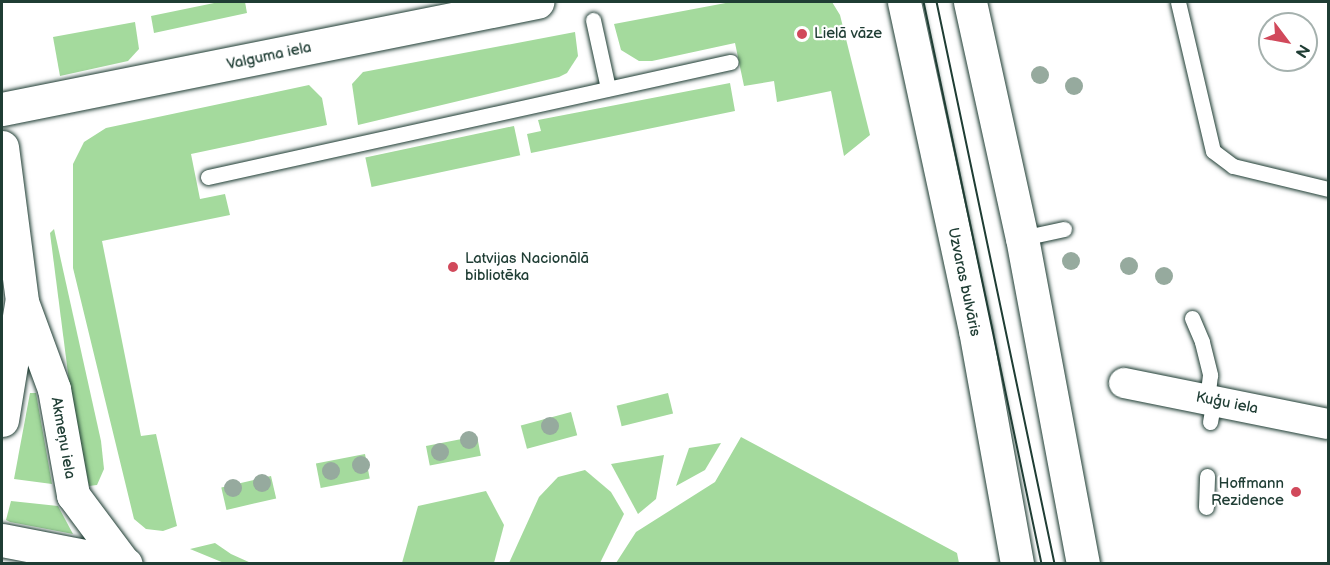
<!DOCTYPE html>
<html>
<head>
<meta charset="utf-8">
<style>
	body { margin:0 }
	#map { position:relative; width:1330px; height:565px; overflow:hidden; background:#fff; font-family:"Balsamiq Sans",sans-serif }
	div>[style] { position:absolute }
	.green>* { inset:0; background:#a4da9d; transform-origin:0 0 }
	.roads { filter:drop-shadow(0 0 2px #1f3d34) drop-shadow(0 0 2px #1f3d34) }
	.lane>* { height:15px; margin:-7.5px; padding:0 7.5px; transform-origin:7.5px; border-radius:7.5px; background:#fff }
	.street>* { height:30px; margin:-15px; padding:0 15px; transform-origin:15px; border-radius:15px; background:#fff }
	.secondary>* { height:33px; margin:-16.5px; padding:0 16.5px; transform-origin:16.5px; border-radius:16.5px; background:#fff }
	.tram>* { height:1.5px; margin:-0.75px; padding:0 0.75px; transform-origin:0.75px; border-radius:0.75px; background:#1f3d34 }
	.trees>* { width:18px; height:18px; margin:-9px; border-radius:50%; background:#96aa9e }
	.dots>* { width:16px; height:16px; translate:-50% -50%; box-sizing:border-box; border:3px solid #fff; border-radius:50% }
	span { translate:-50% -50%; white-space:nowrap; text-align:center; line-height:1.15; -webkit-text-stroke:4.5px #fff; paint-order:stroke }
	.poi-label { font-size:15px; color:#1f3d34 }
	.left { translate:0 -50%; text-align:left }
	.right { translate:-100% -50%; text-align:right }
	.street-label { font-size:15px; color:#1f3d34 }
	.frame { position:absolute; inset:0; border:3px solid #1f3d34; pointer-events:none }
	.north { position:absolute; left:1258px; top:12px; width:60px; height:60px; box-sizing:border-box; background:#fff; border:2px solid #a5b1ae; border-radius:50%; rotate:122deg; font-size:16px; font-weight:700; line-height:24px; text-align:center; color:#1f3d34 }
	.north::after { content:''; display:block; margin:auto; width:21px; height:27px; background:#d1495b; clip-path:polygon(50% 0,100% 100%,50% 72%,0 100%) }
</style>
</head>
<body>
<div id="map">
	<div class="green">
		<div style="clip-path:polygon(219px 2px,245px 2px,247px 13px,154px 33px,151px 16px)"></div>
		<div style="clip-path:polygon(731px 2px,832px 2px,840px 15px,870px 135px,844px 156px,831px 91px,777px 102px,774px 81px,744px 86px,735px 43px,652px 61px,639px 61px,621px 50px,614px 24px)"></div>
		<div style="clip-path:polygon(135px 22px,139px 49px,128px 61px,60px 76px,53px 37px)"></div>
		<div style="clip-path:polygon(575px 32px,578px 56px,567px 73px,559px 77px,358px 125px,352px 84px,363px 72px)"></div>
		<div style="clip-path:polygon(730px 83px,735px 111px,531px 153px,527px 134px,541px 131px,538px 120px)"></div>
		<div style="clip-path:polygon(309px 85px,322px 98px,327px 125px,191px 154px,200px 199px,225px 194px,230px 215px,102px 241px,141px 436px,156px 434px,177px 526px,163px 531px,146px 529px,134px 519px,73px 268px,73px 164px,84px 142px,106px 128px)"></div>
		<div style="left:514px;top:126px;width:30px;height:152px;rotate:78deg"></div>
		<div style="clip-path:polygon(54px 229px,101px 441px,104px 469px,97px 485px,89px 486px,69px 381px,50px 233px)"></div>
		<div style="clip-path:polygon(30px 393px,36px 393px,52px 484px,14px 479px)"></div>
		<div style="left:668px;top:393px;width:21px;height:53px;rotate:76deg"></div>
		<div style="left:571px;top:412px;width:24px;height:52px;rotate:75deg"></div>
		<div style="left:477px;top:436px;width:20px;height:52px;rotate:79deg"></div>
		<div style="clip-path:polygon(741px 437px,957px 553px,959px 563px,616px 563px,636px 532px,715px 482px)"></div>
		<div style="clip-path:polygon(721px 443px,705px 470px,676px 486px,689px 448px)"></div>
		<div style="left:365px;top:454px;width:25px;height:50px;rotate:79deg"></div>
		<div style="clip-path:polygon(664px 455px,656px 499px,638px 514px,611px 464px)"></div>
		<div style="clip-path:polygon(585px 470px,611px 492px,624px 514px,600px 563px,509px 563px,539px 497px,558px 477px)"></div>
		<div style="left:271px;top:476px;width:23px;height:51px;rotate:77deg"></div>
		<div style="clip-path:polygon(486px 491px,504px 525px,494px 563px,402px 563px,418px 506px)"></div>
		<div style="clip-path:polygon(11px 501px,58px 506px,73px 534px,10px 522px,6px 520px)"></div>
		<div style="clip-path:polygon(215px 543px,231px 554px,251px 563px,224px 563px,190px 549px)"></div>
	</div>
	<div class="roads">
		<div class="lane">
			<div style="left:1178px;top:2px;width:153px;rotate:76.8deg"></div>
			<div style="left:1213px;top:151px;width:25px;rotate:37deg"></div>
			<div style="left:1233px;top:166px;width:98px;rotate:13.6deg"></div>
			<div style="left:593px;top:20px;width:70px;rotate:77.6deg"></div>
			<div style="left:208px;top:177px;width:535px;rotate:-12.42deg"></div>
			<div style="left:1022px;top:238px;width:43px;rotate:-12.1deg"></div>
			<div style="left:1192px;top:318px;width:26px;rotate:67deg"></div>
			<div style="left:1202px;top:342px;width:34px;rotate:76deg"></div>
			<div style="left:1210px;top:375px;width:24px;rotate:97deg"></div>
			<div style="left:1210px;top:422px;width:22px;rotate:-80deg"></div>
			<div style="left:1206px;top:507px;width:31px;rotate:-88deg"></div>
		</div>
		<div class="street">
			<div style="left:1124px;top:383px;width:208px;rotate:11.4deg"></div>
		</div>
		<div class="secondary">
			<div style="left:904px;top:2px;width:336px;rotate:77.8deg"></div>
			<div style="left:975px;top:330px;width:238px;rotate:79.8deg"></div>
			<div style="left:970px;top:2px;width:242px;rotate:77.6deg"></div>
			<div style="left:1022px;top:238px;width:332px;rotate:79.4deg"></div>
			<div style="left:2px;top:109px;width:546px;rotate:-11.31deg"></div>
			<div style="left:2px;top:147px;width:156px;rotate:82.6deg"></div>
			<div style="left:22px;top:302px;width:93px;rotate:69.8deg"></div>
			<div style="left:54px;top:389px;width:108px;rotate:79.8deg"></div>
			<div style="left:73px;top:495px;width:84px;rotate:53.3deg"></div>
			<div style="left:2px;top:420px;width:118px;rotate:-80.7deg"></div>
			<div style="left:2px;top:540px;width:126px;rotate:11deg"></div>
		</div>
	</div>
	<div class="tram">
		<div style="left:924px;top:2px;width:574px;rotate:78.14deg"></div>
		<div style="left:937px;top:2px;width:574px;rotate:78.14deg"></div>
	</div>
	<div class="trees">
		<div style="left:1040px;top:75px"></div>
		<div style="left:1074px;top:86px"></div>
		<div style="left:1071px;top:261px"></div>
		<div style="left:1129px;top:266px"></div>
		<div style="left:1164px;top:276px"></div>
		<div style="left:550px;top:426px"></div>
		<div style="left:469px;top:440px"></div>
		<div style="left:440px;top:452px"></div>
		<div style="left:361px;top:465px"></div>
		<div style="left:331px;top:471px"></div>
		<div style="left:262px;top:483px"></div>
		<div style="left:233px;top:488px"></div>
	</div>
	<div class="dots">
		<div style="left:802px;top:34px;background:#d1495b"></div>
		<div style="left:453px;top:267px;background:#d1495b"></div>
		<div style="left:1296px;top:492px;background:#d1495b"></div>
	</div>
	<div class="poi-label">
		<span class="left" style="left:814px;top:34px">Lielā vāze</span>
		<span class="left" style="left:465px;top:267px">Latvijas Nacionālā<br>bibliotēka</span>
		<span class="right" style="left:1284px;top:492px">Hoffmann<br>Rezidence</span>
	</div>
	<div class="street-label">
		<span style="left:269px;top:56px;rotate:-12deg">Valguma iela</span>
		<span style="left:964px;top:282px;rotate:78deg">Uzvaras bulvāris</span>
		<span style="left:1227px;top:403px;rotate:11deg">Kuģu iela</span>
		<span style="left:63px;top:438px;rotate:80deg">Akmeņu iela</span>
	</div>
	<div class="frame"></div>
	<div class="north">N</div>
</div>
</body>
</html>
